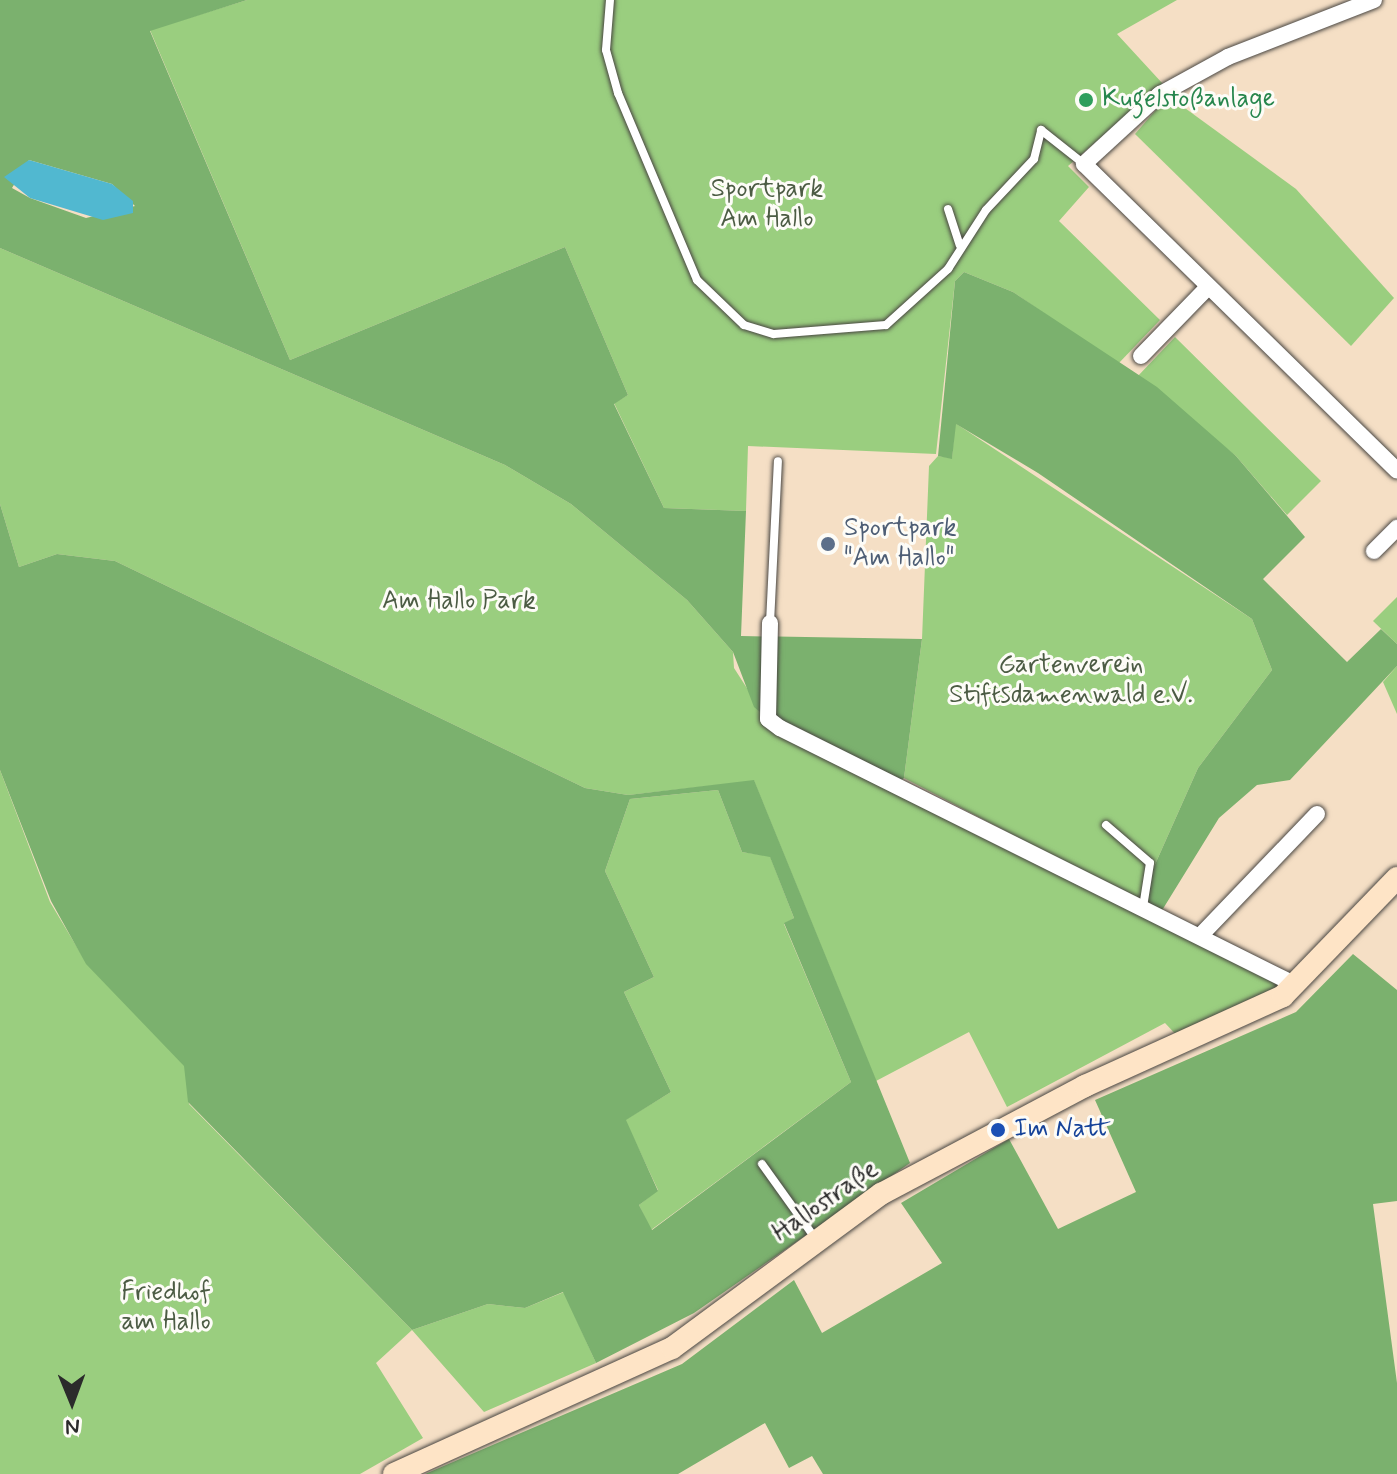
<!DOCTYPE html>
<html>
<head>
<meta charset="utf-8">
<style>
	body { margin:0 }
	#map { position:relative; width:1397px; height:1474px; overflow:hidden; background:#f5dfc5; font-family:Mynerve,sans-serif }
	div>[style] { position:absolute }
	.green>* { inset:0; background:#9ace7f }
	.forest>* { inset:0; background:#7bb16e }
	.water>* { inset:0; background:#51b8d0 }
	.roads { filter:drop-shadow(0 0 2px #494642) drop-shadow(0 0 2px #494642) }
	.lane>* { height:8px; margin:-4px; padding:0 4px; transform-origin:4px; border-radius:4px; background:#fff }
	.street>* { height:16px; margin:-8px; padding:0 8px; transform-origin:8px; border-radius:8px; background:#fff }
	.secondary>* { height:22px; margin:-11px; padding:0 11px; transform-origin:11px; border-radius:11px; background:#fee4c6 }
	.dots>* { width:22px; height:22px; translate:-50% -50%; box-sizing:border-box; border:4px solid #fdfcf7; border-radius:50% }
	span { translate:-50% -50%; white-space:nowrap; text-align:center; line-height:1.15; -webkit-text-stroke:6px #fdfcf7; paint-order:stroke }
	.leisure-label { font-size:26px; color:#27864d }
	.left { translate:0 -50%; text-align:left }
	.park-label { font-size:26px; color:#4c5c44 }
	.service-label { font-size:26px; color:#4e5e75 }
	.transit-label { font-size:26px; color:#164399 }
	.street-label { font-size:26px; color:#2b2b2b }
	.north { position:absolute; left:32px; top:1362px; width:80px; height:80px; -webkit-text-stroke:6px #fdfcf7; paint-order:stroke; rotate:179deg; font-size:22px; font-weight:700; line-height:32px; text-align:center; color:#2b2b2b }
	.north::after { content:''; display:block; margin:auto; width:28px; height:36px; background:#2b2b2b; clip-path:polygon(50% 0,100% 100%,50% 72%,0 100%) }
</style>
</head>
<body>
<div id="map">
	<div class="green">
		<div style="clip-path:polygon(247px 0,1177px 0,1117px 34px,1163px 84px,1068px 166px,1089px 187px,1059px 221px,1160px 320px,1118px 364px,1013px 292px,964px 272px,955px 281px,936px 454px,748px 446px,746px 511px,664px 508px,614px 403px,628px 395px,565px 247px,290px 360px,150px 30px)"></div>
		<div style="clip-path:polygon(1178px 103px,1296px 189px,1394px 298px,1351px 346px,1135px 134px,1161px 104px)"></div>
		<div style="clip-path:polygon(0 248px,505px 465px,571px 504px,687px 600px,733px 652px,734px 668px,768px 721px,1291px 984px,1180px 1039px,1165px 1023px,1007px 1107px,969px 1032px,876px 1081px,754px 781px,628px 795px,585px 788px,115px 561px,57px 554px,19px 567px,0 504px)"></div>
		<div style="clip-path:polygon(1175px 337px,1321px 481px,1287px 515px,1236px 456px,1137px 377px)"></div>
		<div style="clip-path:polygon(955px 423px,1252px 619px,1272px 670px,1198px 768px,1153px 869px,1147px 905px,904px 778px,922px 639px,929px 466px,938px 456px,952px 458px)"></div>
		<div style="clip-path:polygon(1397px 597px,1397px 644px,1373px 621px)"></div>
		<div style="clip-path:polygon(1397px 666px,1397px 714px,1383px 682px)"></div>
		<div style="clip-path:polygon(0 770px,50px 902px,87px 964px,185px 1066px,189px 1104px,412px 1330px,488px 1304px,525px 1308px,564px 1292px,596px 1363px,484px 1412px,412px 1330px,376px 1363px,423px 1438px,360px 1474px,0 1474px)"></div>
		<div style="clip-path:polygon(718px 790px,742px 852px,770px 856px,794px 918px,784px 924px,851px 1082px,651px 1230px,639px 1205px,658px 1190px,625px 1120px,671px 1092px,624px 992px,654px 977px,605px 871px,630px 799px)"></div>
	</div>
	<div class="forest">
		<div style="clip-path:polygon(evenodd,0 0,247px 0,150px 31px,290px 360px,565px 247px,628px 395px,614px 404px,664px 508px,746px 511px,741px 636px,922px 639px,904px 778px,896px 784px,766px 717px,754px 707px,733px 652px,687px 600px,571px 504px,505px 465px,0 248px,0 0,29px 160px,112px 184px,135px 206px,86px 218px,30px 198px,12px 188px,29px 160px)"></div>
		<div style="clip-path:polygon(964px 272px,1013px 292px,1157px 387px,1236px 456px,1305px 537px,1263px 579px,1347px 662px,1381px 629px,1397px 644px,1397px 666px,1290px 780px,1257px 785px,1219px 818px,1161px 912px,1147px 905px,1153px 869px,1198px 768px,1272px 670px,1252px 619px,1038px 473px,956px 424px,952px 459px,938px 456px,955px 281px)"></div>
		<div style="clip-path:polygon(evenodd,0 504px,19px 567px,57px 554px,115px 561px,585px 788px,628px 795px,754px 780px,910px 1163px,694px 1313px,596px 1363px,563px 1292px,525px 1308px,488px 1304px,412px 1330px,188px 1102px,184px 1066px,86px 964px,51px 901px,0 770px,0 504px,718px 790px,742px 852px,770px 857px,794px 918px,784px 923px,851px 1082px,652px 1230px,639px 1205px,658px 1191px,626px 1120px,671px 1092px,624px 992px,654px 977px,605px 871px,630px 799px,718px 790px)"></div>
		<div style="clip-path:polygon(1353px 954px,1397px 990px,1397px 1201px,1373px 1204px,1397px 1383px,1397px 1474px,823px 1474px,812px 1456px,789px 1468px,765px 1423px,678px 1474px,425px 1474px,682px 1364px,794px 1280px,822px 1333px,942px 1263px,901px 1203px,1009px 1139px,1058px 1229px,1136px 1192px,1095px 1100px,1296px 1012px)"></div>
	</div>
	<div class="water">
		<div style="clip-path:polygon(29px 160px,112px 184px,133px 201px,133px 213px,103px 220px,30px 198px,4px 177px)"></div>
	</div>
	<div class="roads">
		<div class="lane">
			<div style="left:610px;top:0;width:50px;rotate:94.6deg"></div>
			<div style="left:606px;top:50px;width:45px;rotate:74.4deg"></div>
			<div style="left:618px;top:93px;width:203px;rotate:67.1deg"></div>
			<div style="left:697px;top:280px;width:65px;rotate:43.8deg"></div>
			<div style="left:744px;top:325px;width:31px;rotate:17deg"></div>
			<div style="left:774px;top:334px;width:112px;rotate:-4.6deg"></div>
			<div style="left:886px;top:325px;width:84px;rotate:-42.1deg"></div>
			<div style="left:948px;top:269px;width:70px;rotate:-57.2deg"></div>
			<div style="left:986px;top:210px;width:70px;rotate:-46.7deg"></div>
			<div style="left:1034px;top:159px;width:30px;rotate:-76deg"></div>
			<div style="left:1041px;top:130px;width:55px;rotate:38.3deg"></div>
			<div style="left:948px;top:209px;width:38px;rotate:72deg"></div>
			<div style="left:770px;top:623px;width:162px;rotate:-87.2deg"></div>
			<div style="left:1106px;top:825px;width:58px;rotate:40.8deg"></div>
			<div style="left:1150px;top:863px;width:45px;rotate:99deg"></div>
			<div style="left:762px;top:1164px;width:91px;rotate:54.4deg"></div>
		</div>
		<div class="street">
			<div style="left:1374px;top:0;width:157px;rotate:158.7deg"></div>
			<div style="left:1228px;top:57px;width:79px;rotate:151.2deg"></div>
			<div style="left:1159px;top:95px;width:102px;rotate:137.4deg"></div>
			<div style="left:1084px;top:164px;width:438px;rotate:44.4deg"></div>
			<div style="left:1141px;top:356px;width:96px;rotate:-45.8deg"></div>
			<div style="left:1374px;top:551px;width:33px;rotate:-45deg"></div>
			<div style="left:770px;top:623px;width:96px;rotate:91.2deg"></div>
			<div style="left:768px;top:719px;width:15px;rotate:37deg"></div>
			<div style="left:780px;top:728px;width:576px;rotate:26.48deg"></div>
			<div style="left:1200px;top:936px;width:169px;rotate:-46.2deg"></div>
		</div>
		<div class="secondary">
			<div style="left:394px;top:1474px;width:305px;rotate:-24.4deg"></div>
			<div style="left:672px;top:1348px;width:260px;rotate:-36.4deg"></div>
			<div style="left:881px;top:1194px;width:231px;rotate:-27.9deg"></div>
			<div style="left:1085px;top:1086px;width:217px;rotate:-24.4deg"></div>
			<div style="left:1283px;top:996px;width:164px;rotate:-46deg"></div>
		</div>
	</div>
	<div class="dots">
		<div style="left:1086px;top:100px;background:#2e9e5b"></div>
		<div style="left:828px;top:544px;background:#5c6f8a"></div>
		<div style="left:998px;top:1130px;background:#1a4fb4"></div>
	</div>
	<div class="leisure-label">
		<span class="left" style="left:1102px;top:100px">Kugelstoßanlage</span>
	</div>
	<div class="park-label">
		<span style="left:767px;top:205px">Sportpark<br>Am Hallo</span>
		<span style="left:459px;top:602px">Am Hallo Park</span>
		<span style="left:1071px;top:681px">Gartenverein<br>Stiftsdamenwald e.V.</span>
		<span style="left:166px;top:1308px">Friedhof<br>am Hallo</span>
	</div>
	<div class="service-label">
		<span class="left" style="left:844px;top:544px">Sportpark<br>"Am Hallo"</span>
	</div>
	<div class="transit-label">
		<span class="left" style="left:1014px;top:1130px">Im Natt</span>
	</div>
	<div class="street-label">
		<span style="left:826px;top:1202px;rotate:-35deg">Hallostraße</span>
	</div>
	<div class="north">N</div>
</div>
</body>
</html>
